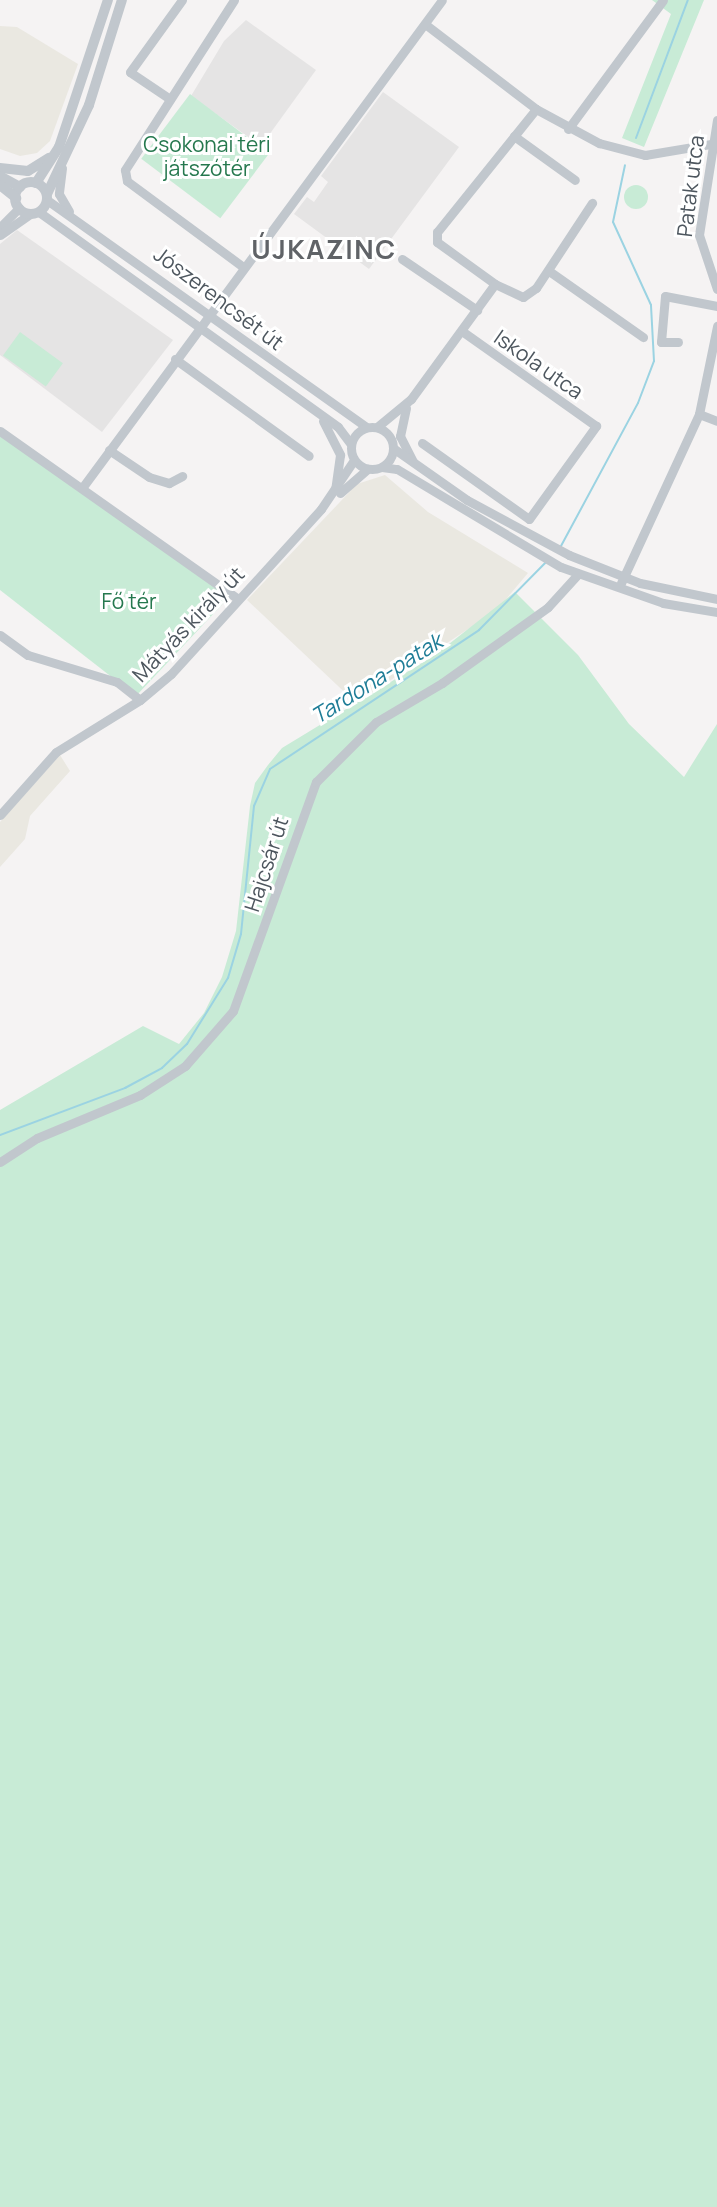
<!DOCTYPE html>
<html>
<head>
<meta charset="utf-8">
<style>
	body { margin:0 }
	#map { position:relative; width:717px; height:2207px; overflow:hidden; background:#f5f3f3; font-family:Manrope,sans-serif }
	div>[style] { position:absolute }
	.commercial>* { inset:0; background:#eae8e1 }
	.education>* { inset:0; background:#e5e4e4 }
	.green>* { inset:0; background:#c8ebd6; transform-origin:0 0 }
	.round { border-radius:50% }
	.stream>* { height:2px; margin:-1px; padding:0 1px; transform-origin:1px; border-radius:1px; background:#9bd3e2 }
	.minor>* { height:9px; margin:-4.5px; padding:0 4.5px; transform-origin:4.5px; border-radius:4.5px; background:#c1c7cd }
	.minor>.ring { margin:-4.5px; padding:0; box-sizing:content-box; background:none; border:9px solid #c1c7cd; border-radius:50% }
	.tertiary>* { height:10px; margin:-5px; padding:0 5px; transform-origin:5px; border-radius:5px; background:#c1c7cd }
	.tertiary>.ring { margin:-5px; padding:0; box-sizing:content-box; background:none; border:10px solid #c1c7cd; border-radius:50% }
	span { translate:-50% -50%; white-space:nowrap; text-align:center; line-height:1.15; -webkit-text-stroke:6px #fff; paint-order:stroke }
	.park-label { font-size:21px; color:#25784e }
	.street-label { font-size:21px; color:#4d565e }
	.water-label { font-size:22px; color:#1f7d97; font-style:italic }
	.district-label { font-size:27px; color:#606367; font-weight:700; letter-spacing:1.5px }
</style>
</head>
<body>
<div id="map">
	<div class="commercial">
		<div style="clip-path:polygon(0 26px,17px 27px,78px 64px,50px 141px,37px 153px,20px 156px,0 149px)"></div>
		<div style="clip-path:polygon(385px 475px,428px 512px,528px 573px,497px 610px,356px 703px,247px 600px,357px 484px)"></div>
		<div style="clip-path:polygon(60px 755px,70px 771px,30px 816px,25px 839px,0 867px,0 822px)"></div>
	</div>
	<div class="education">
		<div style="clip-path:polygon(246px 20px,316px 70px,261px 146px,191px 96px,224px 41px)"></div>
		<div style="clip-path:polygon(383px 92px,459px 147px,369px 269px,294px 214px,307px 197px,314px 202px,328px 182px,321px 176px)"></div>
		<div style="clip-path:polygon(17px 230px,173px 340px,102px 432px,0 355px,0 244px)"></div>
	</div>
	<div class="green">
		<div style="clip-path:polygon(652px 0,704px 0,644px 147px,622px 138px,671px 14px)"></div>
		<div style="left:190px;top:94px;width:99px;height:81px;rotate:37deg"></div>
		<div class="round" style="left:624px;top:185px;width:24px;height:24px"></div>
		<div style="left:20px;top:332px;width:53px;height:29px;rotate:36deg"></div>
		<div style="clip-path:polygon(0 431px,232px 594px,136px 696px,0 590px)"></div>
		<div style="clip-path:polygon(515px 592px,578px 655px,629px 724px,684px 777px,717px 724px,717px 2207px,0 2207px,0 1110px,143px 1026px,179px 1044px,204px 1013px,222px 977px,236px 931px,250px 806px,255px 783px,268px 765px,282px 748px,435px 655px)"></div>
	</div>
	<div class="stream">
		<div style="left:636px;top:138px;width:147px;rotate:-69.4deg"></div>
		<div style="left:561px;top:546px;width:162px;rotate:-61.7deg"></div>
		<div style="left:638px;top:403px;width:45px;rotate:-69.1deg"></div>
		<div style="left:654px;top:361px;width:56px;rotate:-93.1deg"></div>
		<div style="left:651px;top:305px;width:91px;rotate:-114.6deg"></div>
		<div style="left:613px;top:222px;width:58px;rotate:-78.1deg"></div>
		<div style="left:0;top:1135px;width:134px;rotate:-20.6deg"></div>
		<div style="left:125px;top:1088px;width:42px;rotate:-28.4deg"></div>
		<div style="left:162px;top:1068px;width:35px;rotate:-44deg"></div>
		<div style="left:187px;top:1044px;width:78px;rotate:-58.2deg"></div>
		<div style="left:228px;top:978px;width:46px;rotate:-73.5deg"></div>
		<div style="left:241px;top:934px;width:129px;rotate:-84.2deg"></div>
		<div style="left:254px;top:806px;width:40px;rotate:-66.6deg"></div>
		<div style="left:270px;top:769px;width:251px;rotate:-33.6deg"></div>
		<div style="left:479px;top:630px;width:97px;rotate:-45.4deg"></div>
	</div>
	<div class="minor">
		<div style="left:234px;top:0;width:202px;rotate:122.7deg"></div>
		<div style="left:125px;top:170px;width:11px;rotate:80deg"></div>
		<div style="left:127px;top:181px;width:143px;rotate:36.5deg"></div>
		<div style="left:425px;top:24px;width:140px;rotate:37.4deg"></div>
		<div style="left:536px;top:109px;width:72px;rotate:28.4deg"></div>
		<div style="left:599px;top:143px;width:48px;rotate:14.6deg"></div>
		<div style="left:645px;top:155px;width:73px;rotate:-9.5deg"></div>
		<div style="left:170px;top:99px;width:48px;rotate:-146deg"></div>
		<div style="left:130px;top:72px;width:89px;rotate:-54.2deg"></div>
		<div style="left:536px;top:109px;width:158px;rotate:128.8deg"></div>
		<div style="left:437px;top:232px;width:10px;rotate:90deg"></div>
		<div style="left:437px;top:242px;width:72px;rotate:35.9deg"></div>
		<div style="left:495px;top:284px;width:31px;rotate:25deg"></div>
		<div style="left:523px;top:297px;width:16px;rotate:-35deg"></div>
		<div style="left:536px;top:288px;width:102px;rotate:-56.6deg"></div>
		<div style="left:717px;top:120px;width:116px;rotate:98.9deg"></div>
		<div style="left:699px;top:235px;width:57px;rotate:71.6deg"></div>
		<div style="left:568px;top:129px;width:160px;rotate:-53.6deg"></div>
		<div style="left:514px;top:136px;width:75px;rotate:35.8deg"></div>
		<div style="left:62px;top:168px;width:26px;rotate:97deg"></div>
		<div style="left:59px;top:194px;width:20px;rotate:60deg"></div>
		<div style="left:47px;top:200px;width:392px;rotate:35.4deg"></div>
		<div style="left:39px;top:212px;width:368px;rotate:35.7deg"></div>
		<div style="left:338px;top:427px;width:21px;rotate:53deg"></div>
		<div style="left:0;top:227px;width:27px;rotate:-45deg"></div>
		<div style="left:0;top:235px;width:37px;rotate:-35deg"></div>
		<div style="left:402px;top:259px;width:91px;rotate:34.2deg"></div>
		<div style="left:549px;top:271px;width:115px;rotate:35.1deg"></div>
		<div style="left:678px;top:342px;width:17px;rotate:180deg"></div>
		<div style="left:661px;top:342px;width:46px;rotate:-85deg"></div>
		<div style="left:665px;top:296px;width:53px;rotate:10.9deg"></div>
		<div style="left:175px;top:359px;width:165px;rotate:35.9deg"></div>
		<div style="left:406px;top:408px;width:29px;rotate:102deg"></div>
		<div style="left:400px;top:436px;width:28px;rotate:63deg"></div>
		<div style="left:699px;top:414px;width:19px;rotate:21deg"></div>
		<div style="left:323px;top:421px;width:38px;rotate:63deg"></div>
		<div style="left:340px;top:455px;width:35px;rotate:98deg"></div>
		<div class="ring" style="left:351px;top:427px;width:33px;height:33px"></div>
		<div style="left:377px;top:427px;width:44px;rotate:-39.5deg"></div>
		<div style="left:411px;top:399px;width:142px;rotate:-53.9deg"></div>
		<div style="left:0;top:431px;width:291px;rotate:35.2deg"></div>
		<div style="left:422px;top:443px;width:131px;rotate:35.4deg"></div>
		<div style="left:529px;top:519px;width:115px;rotate:-54.2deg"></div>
		<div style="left:596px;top:426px;width:164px;rotate:-144.7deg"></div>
		<div style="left:393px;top:448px;width:90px;rotate:35.1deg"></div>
		<div style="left:467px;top:500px;width:116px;rotate:28.3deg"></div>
		<div style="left:569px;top:555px;width:76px;rotate:21.5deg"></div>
		<div style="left:640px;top:583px;width:79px;rotate:11.7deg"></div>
		<div style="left:109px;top:450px;width:48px;rotate:34deg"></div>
		<div style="left:149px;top:477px;width:21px;rotate:17deg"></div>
		<div style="left:169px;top:483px;width:15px;rotate:-28deg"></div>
		<div style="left:382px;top:467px;width:15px;rotate:8deg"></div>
		<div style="left:397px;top:469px;width:191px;rotate:30.9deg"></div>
		<div style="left:561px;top:567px;width:108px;rotate:19.4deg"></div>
		<div style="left:663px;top:603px;width:55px;rotate:9.5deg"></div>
		<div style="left:82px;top:488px;width:606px;rotate:-53.58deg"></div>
		<div style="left:340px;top:493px;width:37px;rotate:-41deg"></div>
		<div style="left:621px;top:583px;width:186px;rotate:-65.2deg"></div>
		<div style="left:699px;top:414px;width:90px;rotate:-78.4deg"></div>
		<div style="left:0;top:635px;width:34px;rotate:36deg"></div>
		<div style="left:28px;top:655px;width:93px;rotate:16.9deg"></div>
		<div style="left:117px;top:682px;width:29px;rotate:38deg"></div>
		<div style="left:0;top:815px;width:84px;rotate:-48.4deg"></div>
		<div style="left:56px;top:752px;width:99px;rotate:-31.8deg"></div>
		<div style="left:140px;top:700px;width:40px;rotate:-40deg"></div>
		<div style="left:171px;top:674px;width:223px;rotate:-47.7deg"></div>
		<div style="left:321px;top:509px;width:59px;rotate:-56deg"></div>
		<div style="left:0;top:1162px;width:44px;rotate:-33deg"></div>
		<div style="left:37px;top:1138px;width:112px;rotate:-22.7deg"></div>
		<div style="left:140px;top:1095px;width:54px;rotate:-32.8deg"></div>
		<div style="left:185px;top:1066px;width:73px;rotate:-48.9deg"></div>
		<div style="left:233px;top:1011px;width:244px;rotate:-70.1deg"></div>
		<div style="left:316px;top:782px;width:85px;rotate:-45deg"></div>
		<div style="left:376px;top:722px;width:77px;rotate:-30.6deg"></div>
		<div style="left:442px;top:683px;width:130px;rotate:-35.6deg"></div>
		<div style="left:548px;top:607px;width:45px;rotate:-47.7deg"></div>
	</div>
	<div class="tertiary">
		<div style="left:0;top:168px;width:28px;rotate:6deg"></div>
		<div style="left:28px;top:171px;width:25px;rotate:-32deg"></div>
		<div style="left:0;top:176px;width:23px;rotate:29deg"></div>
		<div class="ring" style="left:15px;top:182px;width:22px;height:22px"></div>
		<div style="left:36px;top:183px;width:43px;rotate:-57.4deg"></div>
		<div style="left:59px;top:147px;width:155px;rotate:-71.6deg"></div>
		<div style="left:0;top:185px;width:21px;rotate:39deg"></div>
		<div style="left:47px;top:194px;width:98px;rotate:-64.7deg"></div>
		<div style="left:89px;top:105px;width:110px;rotate:-72.6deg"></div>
	</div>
	<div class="park-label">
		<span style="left:207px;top:156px">Csokonai téri<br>játszótér</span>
		<span style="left:129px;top:601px">Fő tér</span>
	</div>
	<div class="street-label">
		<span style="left:690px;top:186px;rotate:-83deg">Patak utca</span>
		<span style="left:219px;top:298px;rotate:37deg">Jószerencsét út</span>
		<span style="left:539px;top:364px;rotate:35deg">Iskola utca</span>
		<span style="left:188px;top:624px;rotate:-46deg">Mátyás király út</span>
		<span style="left:266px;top:864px;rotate:-72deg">Hajcsár út</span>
	</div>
	<div class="water-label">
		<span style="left:377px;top:679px;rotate:-32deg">Tardona-patak</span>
	</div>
	<div class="district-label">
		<span style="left:324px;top:249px">ÚJKAZINC</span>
	</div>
</div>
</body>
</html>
